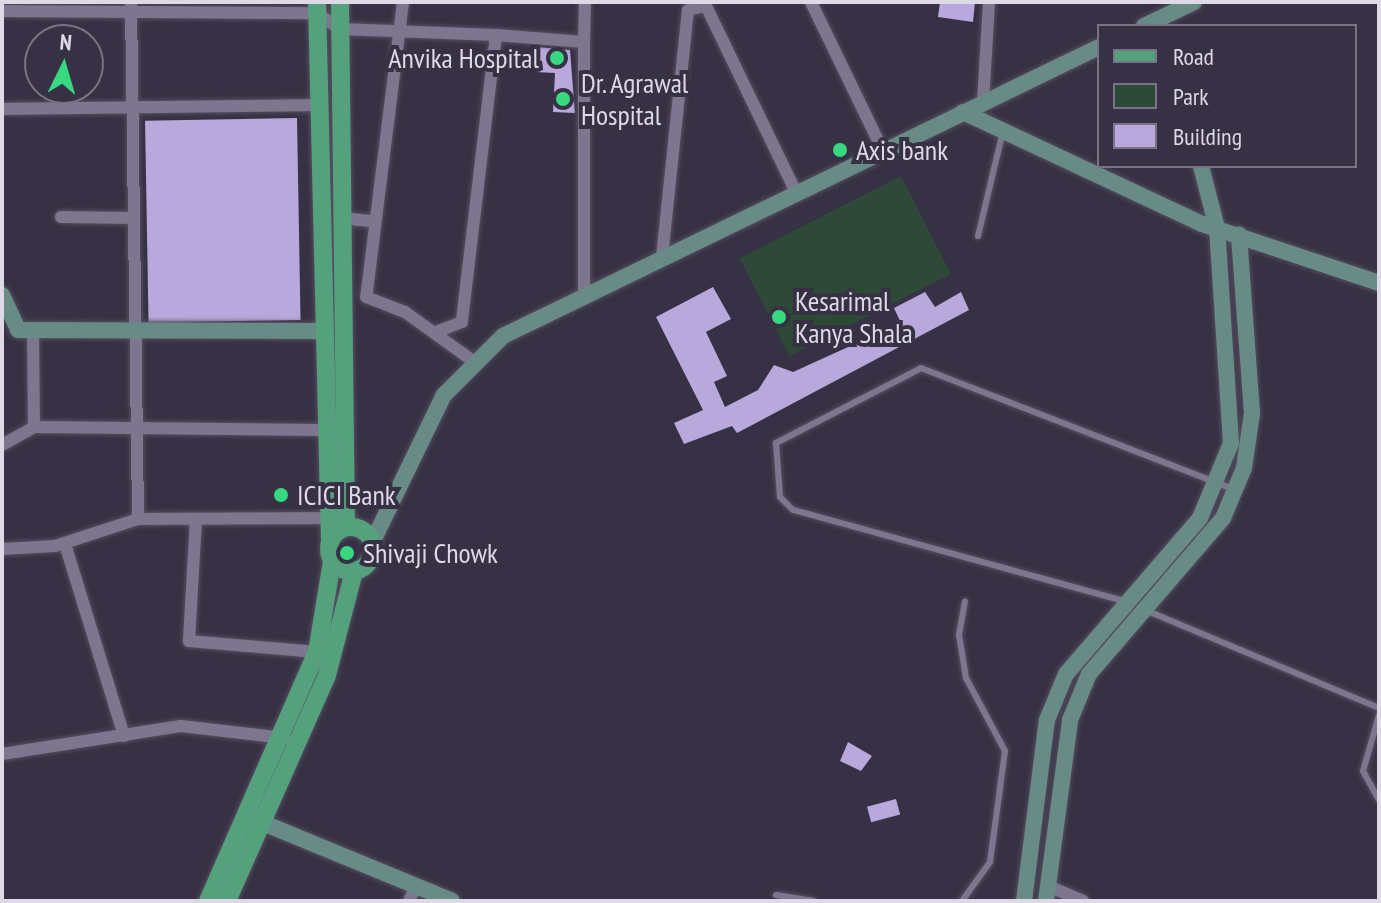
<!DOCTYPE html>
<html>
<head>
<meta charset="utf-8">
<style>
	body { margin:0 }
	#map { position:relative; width:1381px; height:903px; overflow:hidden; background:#373145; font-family:"PT Sans Narrow",sans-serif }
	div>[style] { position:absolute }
	.green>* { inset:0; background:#2e4937; transform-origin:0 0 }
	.building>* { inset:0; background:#b8a8db; transform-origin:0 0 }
	.roads { filter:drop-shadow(0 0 2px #544e5f) drop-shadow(0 0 2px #544e5f) }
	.lane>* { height:6px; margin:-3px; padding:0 3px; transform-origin:3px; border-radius:3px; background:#7d768e }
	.street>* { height:12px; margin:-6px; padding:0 6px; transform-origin:6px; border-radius:6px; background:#7d768e }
	.secondary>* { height:16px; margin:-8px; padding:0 8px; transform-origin:8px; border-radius:8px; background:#698b86 }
	.primary>* { height:18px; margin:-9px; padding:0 9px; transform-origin:9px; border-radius:9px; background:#55a07d }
	.primary>.ring { margin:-9px; padding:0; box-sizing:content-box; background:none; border:18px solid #55a07d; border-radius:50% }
	.dots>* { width:22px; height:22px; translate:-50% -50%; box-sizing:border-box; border:4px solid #373145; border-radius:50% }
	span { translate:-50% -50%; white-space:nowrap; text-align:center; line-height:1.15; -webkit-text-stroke:8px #373145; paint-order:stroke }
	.poi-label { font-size:28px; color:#ddd9e6 }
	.right { translate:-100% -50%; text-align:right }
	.left { translate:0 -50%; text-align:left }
	.frame { position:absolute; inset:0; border:4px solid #ddd9e6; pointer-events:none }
	.legend { position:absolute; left:1097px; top:24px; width:260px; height:144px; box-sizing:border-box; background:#373145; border:2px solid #797485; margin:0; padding:10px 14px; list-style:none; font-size:24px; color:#ddd9e6 }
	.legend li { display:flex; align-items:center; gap:16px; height:40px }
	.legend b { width:40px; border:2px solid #797485 }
	.north { position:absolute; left:24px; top:24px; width:80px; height:80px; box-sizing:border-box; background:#373145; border:2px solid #797485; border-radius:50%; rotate:5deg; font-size:22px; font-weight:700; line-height:32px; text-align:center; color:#ddd9e6 }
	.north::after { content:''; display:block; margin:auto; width:28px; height:36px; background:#37d880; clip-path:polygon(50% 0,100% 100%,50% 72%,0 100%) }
</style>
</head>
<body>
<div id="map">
	<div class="green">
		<div style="left:901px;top:176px;width:110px;height:181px;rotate:63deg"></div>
	</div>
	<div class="building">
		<div style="clip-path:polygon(940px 2px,975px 2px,973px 22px,938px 17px)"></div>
		<div style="clip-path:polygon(537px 47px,570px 50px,575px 113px,553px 112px,555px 73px,536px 72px)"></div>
		<div style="left:297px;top:118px;width:202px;height:152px;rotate:89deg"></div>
		<div style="clip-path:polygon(713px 287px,731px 319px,706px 332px,727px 376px,714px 382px,725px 407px,758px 390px,774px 365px,793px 372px,901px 323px,894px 308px,925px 292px,935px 307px,961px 292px,969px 310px,737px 433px,732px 426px,684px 444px,674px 423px,703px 410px,656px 317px)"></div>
		<div style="clip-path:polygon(848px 742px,872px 756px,861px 771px,840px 761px)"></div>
		<div style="left:896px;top:799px;width:16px;height:30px;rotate:75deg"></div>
	</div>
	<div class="roads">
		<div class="lane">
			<div style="left:978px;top:236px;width:104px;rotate:-76.6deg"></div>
			<div style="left:1124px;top:601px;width:343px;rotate:-164.6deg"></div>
			<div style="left:793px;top:510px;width:18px;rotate:-135deg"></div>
			<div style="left:780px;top:497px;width:54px;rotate:-94.2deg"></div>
			<div style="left:776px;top:443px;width:163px;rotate:-27.3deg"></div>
			<div style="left:921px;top:368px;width:335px;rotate:21.2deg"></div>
			<div style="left:1145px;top:610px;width:254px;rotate:22.7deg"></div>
			<div style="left:1379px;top:715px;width:58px;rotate:105.9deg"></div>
			<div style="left:1363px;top:771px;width:33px;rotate:61deg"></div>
			<div style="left:776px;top:895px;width:38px;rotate:9deg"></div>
			<div style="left:962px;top:901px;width:48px;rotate:-54.3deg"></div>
			<div style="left:990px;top:862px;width:112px;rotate:-82.3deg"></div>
			<div style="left:1005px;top:751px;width:83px;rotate:-118.1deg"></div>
			<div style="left:966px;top:678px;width:44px;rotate:-99.2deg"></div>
			<div style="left:959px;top:635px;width:34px;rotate:-80deg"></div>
		</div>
		<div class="street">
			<div style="left:131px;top:2px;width:517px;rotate:89.22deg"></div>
			<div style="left:138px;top:519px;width:199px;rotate:-0.3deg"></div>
			<div style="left:403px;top:2px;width:297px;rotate:97.1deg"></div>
			<div style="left:366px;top:297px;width:42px;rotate:21deg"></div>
			<div style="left:405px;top:312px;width:87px;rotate:35.7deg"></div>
			<div style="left:811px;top:2px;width:165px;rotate:64.2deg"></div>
			<div style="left:2px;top:11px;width:315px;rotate:0.4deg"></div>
			<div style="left:317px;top:13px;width:28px;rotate:35deg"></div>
			<div style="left:340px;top:29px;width:156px;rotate:2.2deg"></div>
			<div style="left:496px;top:35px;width:289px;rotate:96.8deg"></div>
			<div style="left:462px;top:322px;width:30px;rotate:159deg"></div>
			<div style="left:496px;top:35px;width:88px;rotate:4.5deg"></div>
			<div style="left:584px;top:42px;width:40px;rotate:-88.6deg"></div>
			<div style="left:983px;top:103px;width:101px;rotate:-86.6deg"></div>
			<div style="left:2px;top:109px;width:316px;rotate:-0.7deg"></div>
			<div style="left:61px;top:217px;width:73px;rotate:0.8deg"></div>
			<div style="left:342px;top:218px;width:31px;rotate:6deg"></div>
			<div style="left:662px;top:257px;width:248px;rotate:-84deg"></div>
			<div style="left:688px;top:10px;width:18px;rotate:-13deg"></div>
			<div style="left:706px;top:6px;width:207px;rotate:64.2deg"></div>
			<div style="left:584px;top:295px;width:253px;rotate:-90deg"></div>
			<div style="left:33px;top:331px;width:96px;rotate:89.4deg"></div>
			<div style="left:34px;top:427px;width:289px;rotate:0.6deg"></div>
			<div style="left:2px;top:445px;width:37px;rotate:-29deg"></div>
			<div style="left:196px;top:519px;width:122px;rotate:93.3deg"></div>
			<div style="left:189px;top:641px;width:128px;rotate:4.9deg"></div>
			<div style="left:65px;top:544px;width:201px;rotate:72.9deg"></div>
			<div style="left:2px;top:549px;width:53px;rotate:-3.2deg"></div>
			<div style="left:55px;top:546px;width:87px;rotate:-18deg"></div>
			<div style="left:2px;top:754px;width:181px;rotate:-8.9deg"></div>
			<div style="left:181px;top:726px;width:104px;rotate:6.6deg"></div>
			<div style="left:1048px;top:886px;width:38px;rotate:23deg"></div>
			<div style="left:409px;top:901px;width:17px;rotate:-65deg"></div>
		</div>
		<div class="secondary">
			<div style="left:1144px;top:26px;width:55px;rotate:-25.6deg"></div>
			<div style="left:963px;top:112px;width:264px;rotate:25.1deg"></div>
			<div style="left:1202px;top:224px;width:187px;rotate:18.4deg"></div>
			<div style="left:2px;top:295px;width:38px;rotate:65deg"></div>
			<div style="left:18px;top:330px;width:301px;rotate:0.2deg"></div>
			<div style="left:372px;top:543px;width:165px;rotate:-64.1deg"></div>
			<div style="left:444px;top:395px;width:83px;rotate:-45deg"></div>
			<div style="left:503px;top:336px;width:662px;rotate:-25.87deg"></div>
			<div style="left:251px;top:818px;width:217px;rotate:22.4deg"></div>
			<div style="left:1024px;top:901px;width:182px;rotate:-82.8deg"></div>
			<div style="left:1047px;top:720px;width:50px;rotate:-67.6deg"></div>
			<div style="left:1066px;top:674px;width:206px;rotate:-49.3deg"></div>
			<div style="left:1200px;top:518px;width:81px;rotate:-67.5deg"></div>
			<div style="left:1231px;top:443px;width:215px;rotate:-93.7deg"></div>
			<div style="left:1217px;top:228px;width:64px;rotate:-104.5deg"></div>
			<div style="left:1046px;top:901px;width:183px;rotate:-82.4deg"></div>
			<div style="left:1070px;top:720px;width:50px;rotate:-67.6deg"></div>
			<div style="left:1089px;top:674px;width:206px;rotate:-49.3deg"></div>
			<div style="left:1223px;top:518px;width:54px;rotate:-67.2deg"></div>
			<div style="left:1244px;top:468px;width:56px;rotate:-81.7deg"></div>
			<div style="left:1252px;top:413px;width:179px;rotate:-94.2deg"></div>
		</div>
		<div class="primary">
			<div style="left:317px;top:2px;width:538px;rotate:88.62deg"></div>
			<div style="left:340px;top:2px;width:525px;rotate:89.35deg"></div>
			<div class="ring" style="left:329px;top:527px;width:26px;height:26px"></div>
			<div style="left:208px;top:901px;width:272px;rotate:-66.4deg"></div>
			<div style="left:317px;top:652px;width:92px;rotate:-80.6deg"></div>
			<div style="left:227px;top:901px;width:247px;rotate:-66.1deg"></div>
			<div style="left:327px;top:675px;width:107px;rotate:-75.4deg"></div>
		</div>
	</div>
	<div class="dots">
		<div style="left:557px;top:58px;background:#37d880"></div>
		<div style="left:563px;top:99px;background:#37d880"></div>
		<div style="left:840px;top:150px;background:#37d880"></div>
		<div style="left:779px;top:317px;background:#37d880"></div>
		<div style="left:281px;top:495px;background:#37d880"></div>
		<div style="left:347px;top:553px;background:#37d880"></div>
	</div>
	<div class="poi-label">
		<span class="right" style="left:539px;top:58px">Anvika Hospital</span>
		<span class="left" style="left:581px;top:99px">Dr. Agrawal<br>Hospital</span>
		<span class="left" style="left:856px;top:150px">Axis bank</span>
		<span class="left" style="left:795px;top:317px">Kesarimal<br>Kanya Shala</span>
		<span class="left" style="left:297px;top:495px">ICICI Bank</span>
		<span class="left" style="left:363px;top:553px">Shivaji Chowk</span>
	</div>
	<div class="frame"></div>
	<ul class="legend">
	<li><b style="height:10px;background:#55a07d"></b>Road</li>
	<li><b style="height:22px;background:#2e4937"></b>Park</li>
	<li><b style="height:22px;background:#b8a8db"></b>Building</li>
	</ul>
	<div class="north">N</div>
</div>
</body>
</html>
